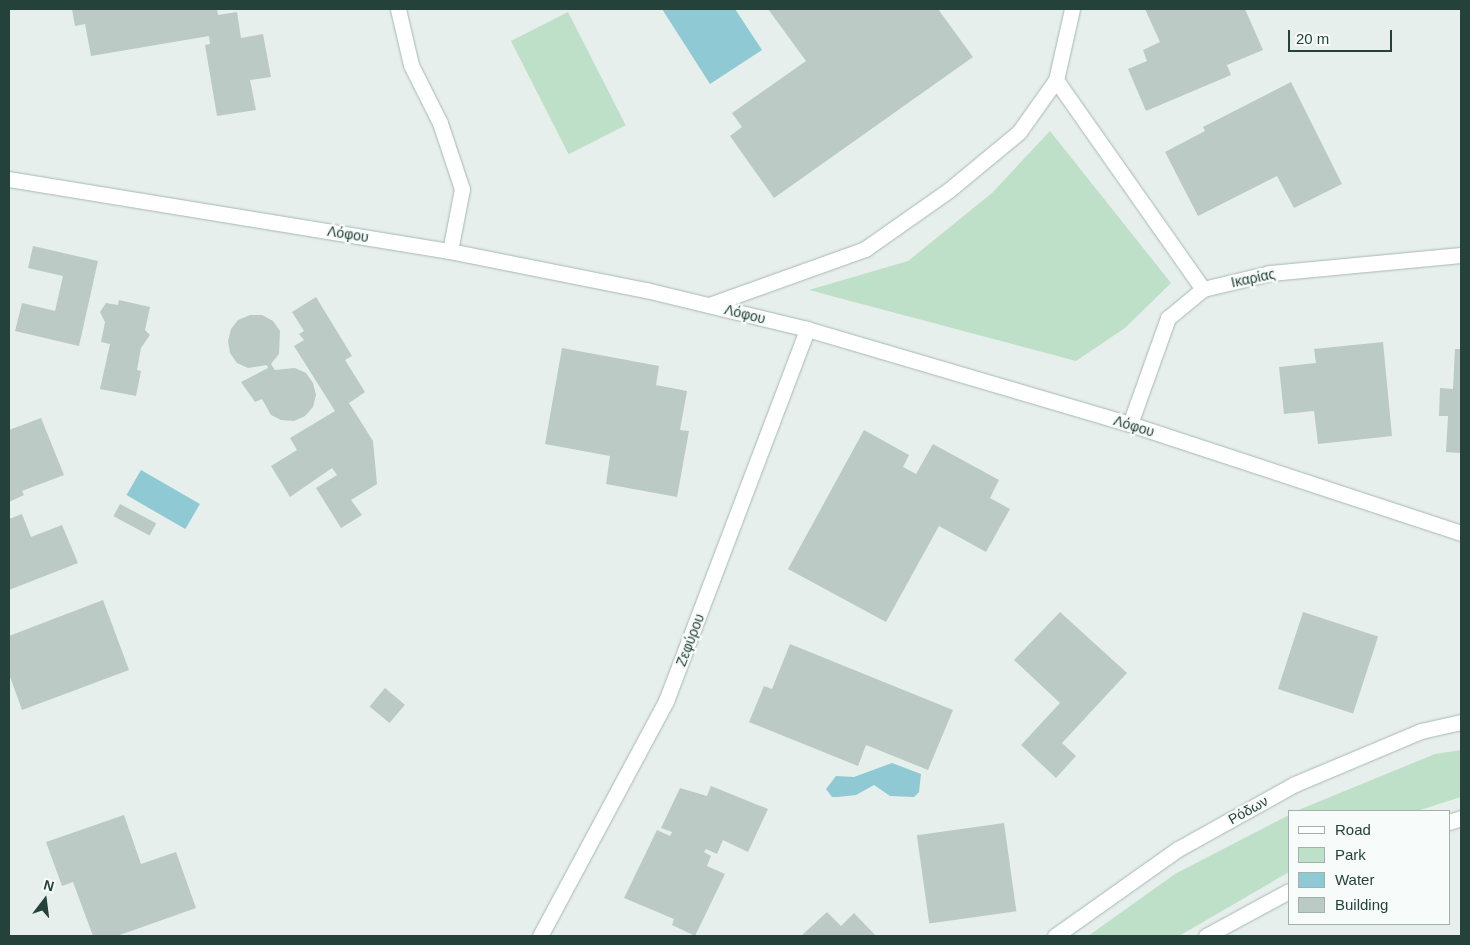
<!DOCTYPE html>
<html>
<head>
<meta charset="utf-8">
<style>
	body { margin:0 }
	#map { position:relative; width:1470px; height:945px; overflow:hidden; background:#e6efeb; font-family:Helvetica,sans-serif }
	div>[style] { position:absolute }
	.green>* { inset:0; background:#bfe0c8; transform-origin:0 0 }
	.water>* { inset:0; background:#8ec9d4; transform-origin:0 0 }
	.building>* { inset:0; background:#bbcac4; transform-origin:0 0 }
	.roads { filter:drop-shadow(0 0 1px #a8b8b2) drop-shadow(0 0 1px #a8b8b2) }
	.street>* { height:15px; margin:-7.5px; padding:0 7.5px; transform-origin:7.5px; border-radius:7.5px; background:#fff }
	.secondary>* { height:15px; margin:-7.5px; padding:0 7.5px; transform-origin:7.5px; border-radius:7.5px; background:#fff }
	span { translate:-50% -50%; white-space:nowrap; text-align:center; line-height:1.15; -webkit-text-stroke:4.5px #f7fbf9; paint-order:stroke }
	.street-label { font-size:14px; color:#24423a }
	.frame { position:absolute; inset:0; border:10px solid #24423a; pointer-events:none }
	.legend { position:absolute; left:1288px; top:810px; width:162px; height:115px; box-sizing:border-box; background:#f7fbf9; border:1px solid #a3b1ad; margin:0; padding:6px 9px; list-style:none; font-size:15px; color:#24423a }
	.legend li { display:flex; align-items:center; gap:10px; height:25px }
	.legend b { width:25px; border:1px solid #a3b1ad }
	.north { position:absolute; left:20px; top:875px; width:50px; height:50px; -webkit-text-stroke:4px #f7fbf9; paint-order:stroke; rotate:15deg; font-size:14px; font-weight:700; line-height:20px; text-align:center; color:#24423a }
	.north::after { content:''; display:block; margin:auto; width:18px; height:22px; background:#24423a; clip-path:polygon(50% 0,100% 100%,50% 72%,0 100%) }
	.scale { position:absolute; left:1288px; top:30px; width:104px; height:22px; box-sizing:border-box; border:2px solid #24423a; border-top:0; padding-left:6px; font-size:15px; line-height:18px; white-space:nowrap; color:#24423a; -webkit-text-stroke:4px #f7fbf9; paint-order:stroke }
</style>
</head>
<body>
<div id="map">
	<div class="green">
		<div style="left:568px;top:12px;width:127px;height:64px;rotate:63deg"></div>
		<div style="clip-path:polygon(1050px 131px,1171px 283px,1125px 328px,1076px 361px,809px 290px,908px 261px,992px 193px)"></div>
		<div style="clip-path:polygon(1461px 750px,1461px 797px,1417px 811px,1296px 811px,1435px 754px)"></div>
		<div style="clip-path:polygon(1289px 815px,1289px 872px,1179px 936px,1088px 936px,1175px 874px)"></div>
	</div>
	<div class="water">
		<div style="clip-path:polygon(662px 9px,735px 9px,762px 50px,710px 84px)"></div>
		<div style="left:141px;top:470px;width:68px;height:29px;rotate:30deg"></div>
		<div style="clip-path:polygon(892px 763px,921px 774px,919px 792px,914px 797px,890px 796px,874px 785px,856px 795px,838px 797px,832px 797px,826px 789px,836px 776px,854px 777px)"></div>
	</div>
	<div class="building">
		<div style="clip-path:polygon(72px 9px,217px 9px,218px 15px,237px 12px,241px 38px,263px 34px,271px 77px,250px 80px,256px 110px,217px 116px,205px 45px,210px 44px,209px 36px,91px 56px,85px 24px,75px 26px)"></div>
		<div style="clip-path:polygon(768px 9px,938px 9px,973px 57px,774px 198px,730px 136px,742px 127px,732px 113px,806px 61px)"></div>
		<div style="clip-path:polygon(1145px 9px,1245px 9px,1263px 50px,1227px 65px,1231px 75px,1146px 111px,1128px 69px,1147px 61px,1143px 50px,1160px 42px)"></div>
		<div style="clip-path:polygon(1291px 82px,1342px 184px,1294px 208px,1277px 176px,1198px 216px,1165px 152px,1205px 131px,1203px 127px)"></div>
		<div style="clip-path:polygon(33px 246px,98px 261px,79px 346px,15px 331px,22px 303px,55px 311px,63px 276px,28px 268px)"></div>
		<div style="clip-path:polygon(316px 297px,352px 356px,345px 360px,365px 392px,349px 403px,373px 441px,377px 484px,351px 500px,362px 515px,341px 528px,316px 488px,337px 475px,332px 468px,290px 497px,271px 466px,297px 450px,290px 438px,335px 411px,294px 346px,304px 340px,299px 334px,304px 331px,292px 312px)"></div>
		<div style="clip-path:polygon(119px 300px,150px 307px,145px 330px,150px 335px,141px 348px,137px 370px,141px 371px,136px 396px,100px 389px,110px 344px,101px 342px,105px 322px,100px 312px,106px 303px,118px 305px)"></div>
		<div style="clip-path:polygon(250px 315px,262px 315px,273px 321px,280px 331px,279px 354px,271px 364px,275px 370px,295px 368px,306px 373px,313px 383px,316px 395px,313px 407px,305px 416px,294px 421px,281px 420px,271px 415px,262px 399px,255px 402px,241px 382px,268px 368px,267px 365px,248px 368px,237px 363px,230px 353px,228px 341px,231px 329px,238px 320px)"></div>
		<div style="clip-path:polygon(1383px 342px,1392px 436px,1318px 444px,1314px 411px,1284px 414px,1279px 367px,1316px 363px,1314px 349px)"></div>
		<div style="clip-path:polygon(562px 348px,659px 366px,656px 385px,687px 391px,680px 430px,689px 431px,677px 497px,606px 484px,610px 456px,545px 444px)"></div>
		<div style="clip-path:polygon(1455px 349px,1461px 349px,1461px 453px,1446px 452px,1448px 416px,1439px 416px,1440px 388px,1453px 389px)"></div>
		<div style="clip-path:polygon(41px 418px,64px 475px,22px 491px,24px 495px,9px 502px,9px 430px)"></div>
		<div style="clip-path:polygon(864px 430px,909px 455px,903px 467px,916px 474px,933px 444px,999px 480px,990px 498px,1010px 509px,986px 552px,939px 526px,886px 622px,788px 569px)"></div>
		<div style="left:120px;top:504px;width:41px;height:14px;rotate:28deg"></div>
		<div style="clip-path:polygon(22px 514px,31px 537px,62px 525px,78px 563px,9px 590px,9px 519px)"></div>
		<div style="clip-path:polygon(103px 600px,129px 670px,22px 710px,9px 674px,9px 636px)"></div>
		<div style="clip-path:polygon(1060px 612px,1127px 673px,1062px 743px,1076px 756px,1056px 778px,1021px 745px,1060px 703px,1014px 660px)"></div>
		<div style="left:1303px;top:612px;width:79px;height:81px;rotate:18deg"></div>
		<div style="clip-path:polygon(790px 644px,953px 710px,928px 770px,866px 745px,858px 766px,749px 722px,764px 686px,772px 689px)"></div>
		<div style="left:385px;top:688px;width:26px;height:24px;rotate:40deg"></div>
		<div style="clip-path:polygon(711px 786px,768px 809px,748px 852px,723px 840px,717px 854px,706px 849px,704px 852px,711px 856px,707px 866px,725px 874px,695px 936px,672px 925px,674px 919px,624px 898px,657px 830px,670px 836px,672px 832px,661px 828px,680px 788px,707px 796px)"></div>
		<div style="clip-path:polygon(124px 815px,141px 864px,176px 852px,196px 908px,117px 936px,93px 936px,73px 882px,62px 886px,46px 842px)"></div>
		<div style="left:1004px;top:823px;width:89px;height:88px;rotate:82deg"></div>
		<div style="clip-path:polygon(827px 912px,841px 926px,854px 913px,876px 936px,801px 936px)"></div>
	</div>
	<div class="roads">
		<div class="street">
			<div style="left:398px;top:9px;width:57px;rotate:76.9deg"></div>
			<div style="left:411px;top:65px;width:65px;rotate:63.4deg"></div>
			<div style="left:440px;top:123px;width:70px;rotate:71.6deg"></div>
			<div style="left:462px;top:189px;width:63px;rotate:101deg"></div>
			<div style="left:1056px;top:80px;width:256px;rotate:54.9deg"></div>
			<div style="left:9px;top:179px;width:447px;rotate:9.3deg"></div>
			<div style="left:450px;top:251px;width:200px;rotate:11.3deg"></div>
			<div style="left:646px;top:290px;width:166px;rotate:13.6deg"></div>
			<div style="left:807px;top:329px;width:337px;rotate:16.4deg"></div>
			<div style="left:1130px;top:424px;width:348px;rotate:18.2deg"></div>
			<div style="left:709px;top:305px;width:166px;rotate:-19.7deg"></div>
			<div style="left:865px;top:249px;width:103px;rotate:-35.1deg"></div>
			<div style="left:949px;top:190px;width:91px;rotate:-39.6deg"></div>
			<div style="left:1019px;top:132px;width:64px;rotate:-54.6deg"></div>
			<div style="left:1056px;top:80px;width:73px;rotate:-77.3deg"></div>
			<div style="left:1130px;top:424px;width:113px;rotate:-70.3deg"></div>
			<div style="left:1168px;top:318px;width:45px;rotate:-39.6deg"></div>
			<div style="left:1203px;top:289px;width:69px;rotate:-13.4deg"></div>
			<div style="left:1270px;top:273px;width:192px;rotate:-5.4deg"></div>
			<div style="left:540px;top:936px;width:267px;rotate:-61.8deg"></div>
			<div style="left:666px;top:701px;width:398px;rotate:-69.2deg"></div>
		</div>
		<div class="secondary">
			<div style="left:1449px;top:822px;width:13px;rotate:-18deg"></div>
			<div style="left:1055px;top:936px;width:151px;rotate:-35.3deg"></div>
			<div style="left:1178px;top:849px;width:134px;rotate:-29.1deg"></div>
			<div style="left:1295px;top:784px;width:137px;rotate:-22.8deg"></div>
			<div style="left:1421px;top:731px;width:41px;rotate:-12.7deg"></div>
			<div style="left:1206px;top:936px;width:94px;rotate:-28.5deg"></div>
		</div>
	</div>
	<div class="street-label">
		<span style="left:348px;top:234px;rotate:9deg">Λόφου</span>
		<span style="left:1253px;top:278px;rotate:-12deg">Ικαρίας</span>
		<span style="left:745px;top:314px;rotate:14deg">Λόφου</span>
		<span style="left:1134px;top:426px;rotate:17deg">Λόφου</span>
		<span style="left:690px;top:640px;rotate:-69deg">Ζεφύρου</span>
		<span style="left:1248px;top:810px;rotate:-29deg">Ρόδων</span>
	</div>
	<div class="frame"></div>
	<ul class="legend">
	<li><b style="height:6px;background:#fff"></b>Road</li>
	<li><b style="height:14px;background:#bfe0c8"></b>Park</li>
	<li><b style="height:14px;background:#8ec9d4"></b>Water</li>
	<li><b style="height:14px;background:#bbcac4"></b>Building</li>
	</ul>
	<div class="north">N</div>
	<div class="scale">20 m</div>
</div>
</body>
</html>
